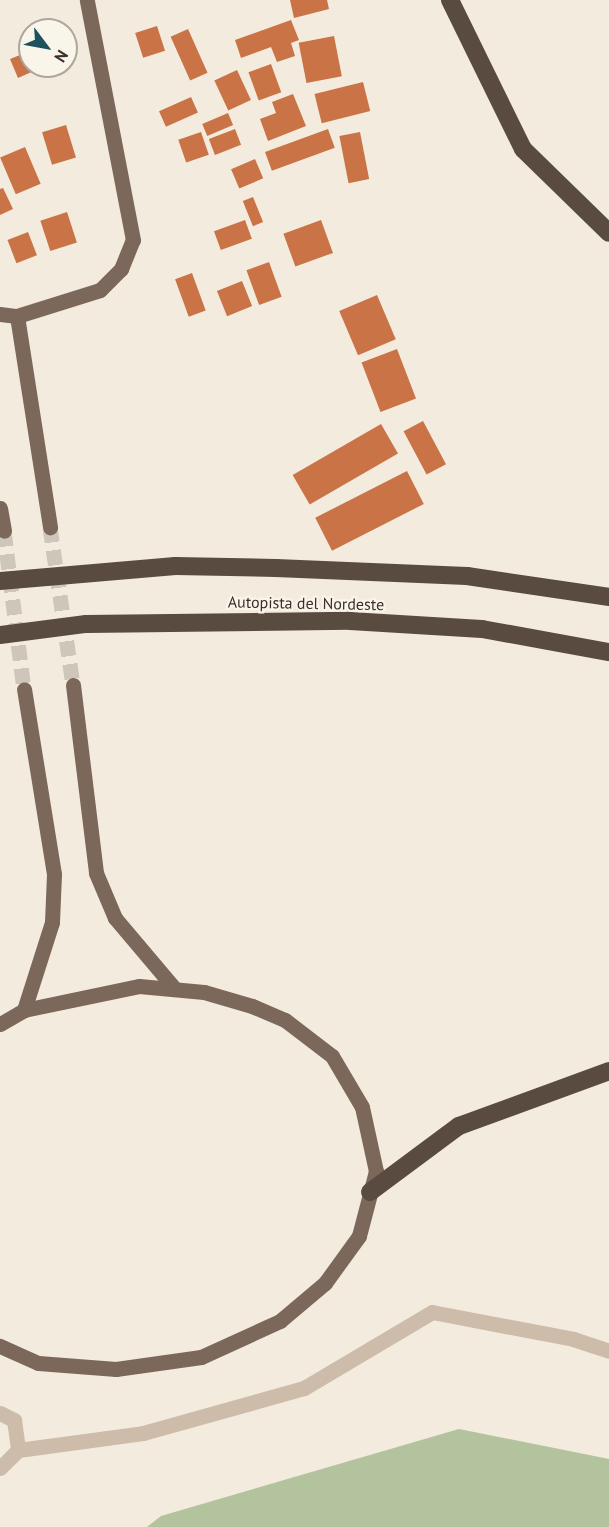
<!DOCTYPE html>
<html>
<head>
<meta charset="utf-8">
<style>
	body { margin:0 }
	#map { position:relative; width:609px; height:1527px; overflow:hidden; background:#f3ebde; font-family:"PT Sans",sans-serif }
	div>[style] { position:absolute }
	.green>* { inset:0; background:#b2c39d }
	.building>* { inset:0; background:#c97346; transform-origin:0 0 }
	.major-tunnel>* { height:15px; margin-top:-7.5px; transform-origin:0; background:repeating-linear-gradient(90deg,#cec6ba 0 15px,transparent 0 23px) }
	.minor>* { height:15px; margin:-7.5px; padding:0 7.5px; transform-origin:7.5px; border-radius:7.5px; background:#ccbca9 }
	.major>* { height:15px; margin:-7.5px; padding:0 7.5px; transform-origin:7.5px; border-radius:7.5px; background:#7b685a }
	.highway>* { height:18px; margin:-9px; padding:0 9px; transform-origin:9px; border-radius:9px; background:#5a4b40 }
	span { translate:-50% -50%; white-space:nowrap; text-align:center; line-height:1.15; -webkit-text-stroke:4.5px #faf5ea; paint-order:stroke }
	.street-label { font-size:16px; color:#393029 }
	.north { position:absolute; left:18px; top:18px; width:60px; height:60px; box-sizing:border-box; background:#faf5ea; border:2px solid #ada69d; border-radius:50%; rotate:122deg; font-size:16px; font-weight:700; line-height:24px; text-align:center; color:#393029 }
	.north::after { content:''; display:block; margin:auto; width:21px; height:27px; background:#1d515c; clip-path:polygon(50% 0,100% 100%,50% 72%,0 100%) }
</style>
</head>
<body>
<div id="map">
	<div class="green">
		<div style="clip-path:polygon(459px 1429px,609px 1459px,609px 1527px,147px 1527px,161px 1516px)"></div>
	</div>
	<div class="building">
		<div style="clip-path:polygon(290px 0,327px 0,329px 9px,294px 18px)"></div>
		<div style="clip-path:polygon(291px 20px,299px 40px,291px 43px,295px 56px,277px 62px,271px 47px,241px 58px,235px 40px)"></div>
		<div style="left:157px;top:26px;width:26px;height:23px;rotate:72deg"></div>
		<div style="left:188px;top:29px;width:48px;height:19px;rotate:66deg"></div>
		<div style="left:334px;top:36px;width:41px;height:36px;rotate:79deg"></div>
		<div style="clip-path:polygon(30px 51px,30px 66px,45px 66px,18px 78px,10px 59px)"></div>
		<div style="left:271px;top:64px;width:30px;height:24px;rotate:70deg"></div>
		<div style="left:237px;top:70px;width:33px;height:25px;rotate:65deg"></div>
		<div style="left:363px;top:82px;width:30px;height:50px;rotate:76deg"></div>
		<div style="clip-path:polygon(293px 94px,306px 126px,268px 141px,260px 119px,276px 113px,272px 102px)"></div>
		<div style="left:191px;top:97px;width:17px;height:35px;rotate:66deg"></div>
		<div style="left:228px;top:113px;width:13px;height:28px;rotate:67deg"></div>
		<div style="left:66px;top:125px;width:34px;height:25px;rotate:73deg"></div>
		<div style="left:235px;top:129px;width:17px;height:28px;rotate:69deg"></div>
		<div style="left:328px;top:129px;width:20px;height:67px;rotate:70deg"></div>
		<div style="left:201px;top:132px;width:24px;height:24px;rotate:71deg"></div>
		<div style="left:360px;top:132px;width:48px;height:21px;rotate:79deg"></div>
		<div style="left:25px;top:147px;width:40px;height:27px;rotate:67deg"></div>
		<div style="left:255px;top:159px;width:21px;height:26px;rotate:67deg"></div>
		<div style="clip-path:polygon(3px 188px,13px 209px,0 215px,0 189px)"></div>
		<div style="left:253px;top:197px;width:27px;height:11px;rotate:68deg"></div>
		<div style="left:67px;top:212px;width:32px;height:28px;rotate:72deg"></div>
		<div style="left:245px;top:220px;width:20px;height:33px;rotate:70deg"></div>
		<div style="left:321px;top:220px;width:35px;height:40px;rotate:70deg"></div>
		<div style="left:28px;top:232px;width:25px;height:22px;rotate:69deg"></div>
		<div style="left:269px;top:262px;width:37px;height:24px;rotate:70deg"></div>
		<div style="left:192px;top:273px;width:40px;height:18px;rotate:70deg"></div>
		<div style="left:242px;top:281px;width:27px;height:27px;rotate:68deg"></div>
		<div style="left:377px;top:295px;width:48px;height:41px;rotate:67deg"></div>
		<div style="left:397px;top:349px;width:53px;height:38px;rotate:69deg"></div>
		<div style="left:423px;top:421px;width:49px;height:22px;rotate:62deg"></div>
		<div style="left:381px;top:424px;width:34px;height:102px;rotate:60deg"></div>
		<div style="left:407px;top:471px;width:37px;height:103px;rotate:63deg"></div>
	</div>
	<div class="major-tunnel">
		<div style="left:50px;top:527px;width:160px;rotate:81.7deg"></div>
		<div style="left:4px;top:531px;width:159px;rotate:82.8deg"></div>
	</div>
	<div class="minor">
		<div style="left:0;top:1413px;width:16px;rotate:27deg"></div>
		<div style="left:14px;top:1420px;width:30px;rotate:82deg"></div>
		<div style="left:0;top:1468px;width:25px;rotate:-45deg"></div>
		<div style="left:18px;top:1450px;width:126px;rotate:-7.7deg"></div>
		<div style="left:143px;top:1433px;width:167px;rotate:-15.6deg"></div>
		<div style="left:304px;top:1388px;width:149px;rotate:-30.7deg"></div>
		<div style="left:432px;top:1312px;width:144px;rotate:10.8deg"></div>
		<div style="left:573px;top:1339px;width:38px;rotate:18deg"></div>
	</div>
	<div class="major">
		<div style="left:0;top:314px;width:17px;rotate:7deg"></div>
		<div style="left:17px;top:316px;width:87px;rotate:-17.4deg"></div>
		<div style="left:100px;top:290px;width:30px;rotate:-45deg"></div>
		<div style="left:121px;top:269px;width:31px;rotate:-68deg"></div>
		<div style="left:133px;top:240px;width:244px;rotate:-100.9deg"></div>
		<div style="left:17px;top:316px;width:214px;rotate:81.1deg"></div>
		<div style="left:0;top:508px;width:23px;rotate:80deg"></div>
		<div style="left:73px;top:685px;width:189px;rotate:83deg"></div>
		<div style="left:96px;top:873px;width:49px;rotate:67.1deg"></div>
		<div style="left:115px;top:918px;width:93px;rotate:49.8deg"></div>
		<div style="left:24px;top:1010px;width:92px;rotate:-72.3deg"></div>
		<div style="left:52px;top:922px;width:48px;rotate:-87.6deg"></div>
		<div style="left:54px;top:874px;width:187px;rotate:-99.2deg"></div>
		<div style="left:0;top:1024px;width:28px;rotate:-30deg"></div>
		<div style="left:24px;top:1010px;width:117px;rotate:-11.8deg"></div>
		<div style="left:139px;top:986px;width:65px;rotate:5.3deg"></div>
		<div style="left:204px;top:992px;width:50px;rotate:16.3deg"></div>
		<div style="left:252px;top:1006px;width:36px;rotate:23deg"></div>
		<div style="left:285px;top:1020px;width:59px;rotate:37.5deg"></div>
		<div style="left:332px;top:1056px;width:59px;rotate:59.5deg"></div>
		<div style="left:362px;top:1107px;width:66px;rotate:77.7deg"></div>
		<div style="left:376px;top:1171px;width:67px;rotate:104.7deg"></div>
		<div style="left:359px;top:1236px;width:58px;rotate:125.9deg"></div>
		<div style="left:325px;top:1283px;width:59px;rotate:139.8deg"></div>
		<div style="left:280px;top:1321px;width:87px;rotate:155.5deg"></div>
		<div style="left:201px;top:1357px;width:86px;rotate:172deg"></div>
		<div style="left:116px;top:1369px;width:78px;rotate:-175.6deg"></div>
		<div style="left:38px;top:1363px;width:42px;rotate:-155.9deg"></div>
	</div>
	<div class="highway">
		<div style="left:450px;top:0;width:166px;rotate:63.9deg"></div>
		<div style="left:523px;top:149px;width:120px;rotate:44.3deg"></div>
		<div style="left:0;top:581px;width:176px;rotate:-4.9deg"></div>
		<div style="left:175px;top:566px;width:101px;rotate:1.1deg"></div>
		<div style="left:276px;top:568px;width:191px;rotate:2.4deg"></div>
		<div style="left:467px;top:576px;width:144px;rotate:8.4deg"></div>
		<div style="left:0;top:635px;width:87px;rotate:-7.3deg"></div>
		<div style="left:86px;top:624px;width:264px;rotate:-0.7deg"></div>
		<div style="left:350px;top:621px;width:132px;rotate:3.5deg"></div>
		<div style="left:482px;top:629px;width:129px;rotate:10.3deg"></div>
		<div style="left:370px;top:1192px;width:111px;rotate:-36.6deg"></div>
		<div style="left:459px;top:1126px;width:160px;rotate:-20.1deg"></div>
	</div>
	<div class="street-label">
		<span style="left:306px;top:603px;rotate:1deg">Autopista del Nordeste</span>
	</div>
	<div class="north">N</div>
</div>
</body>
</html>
